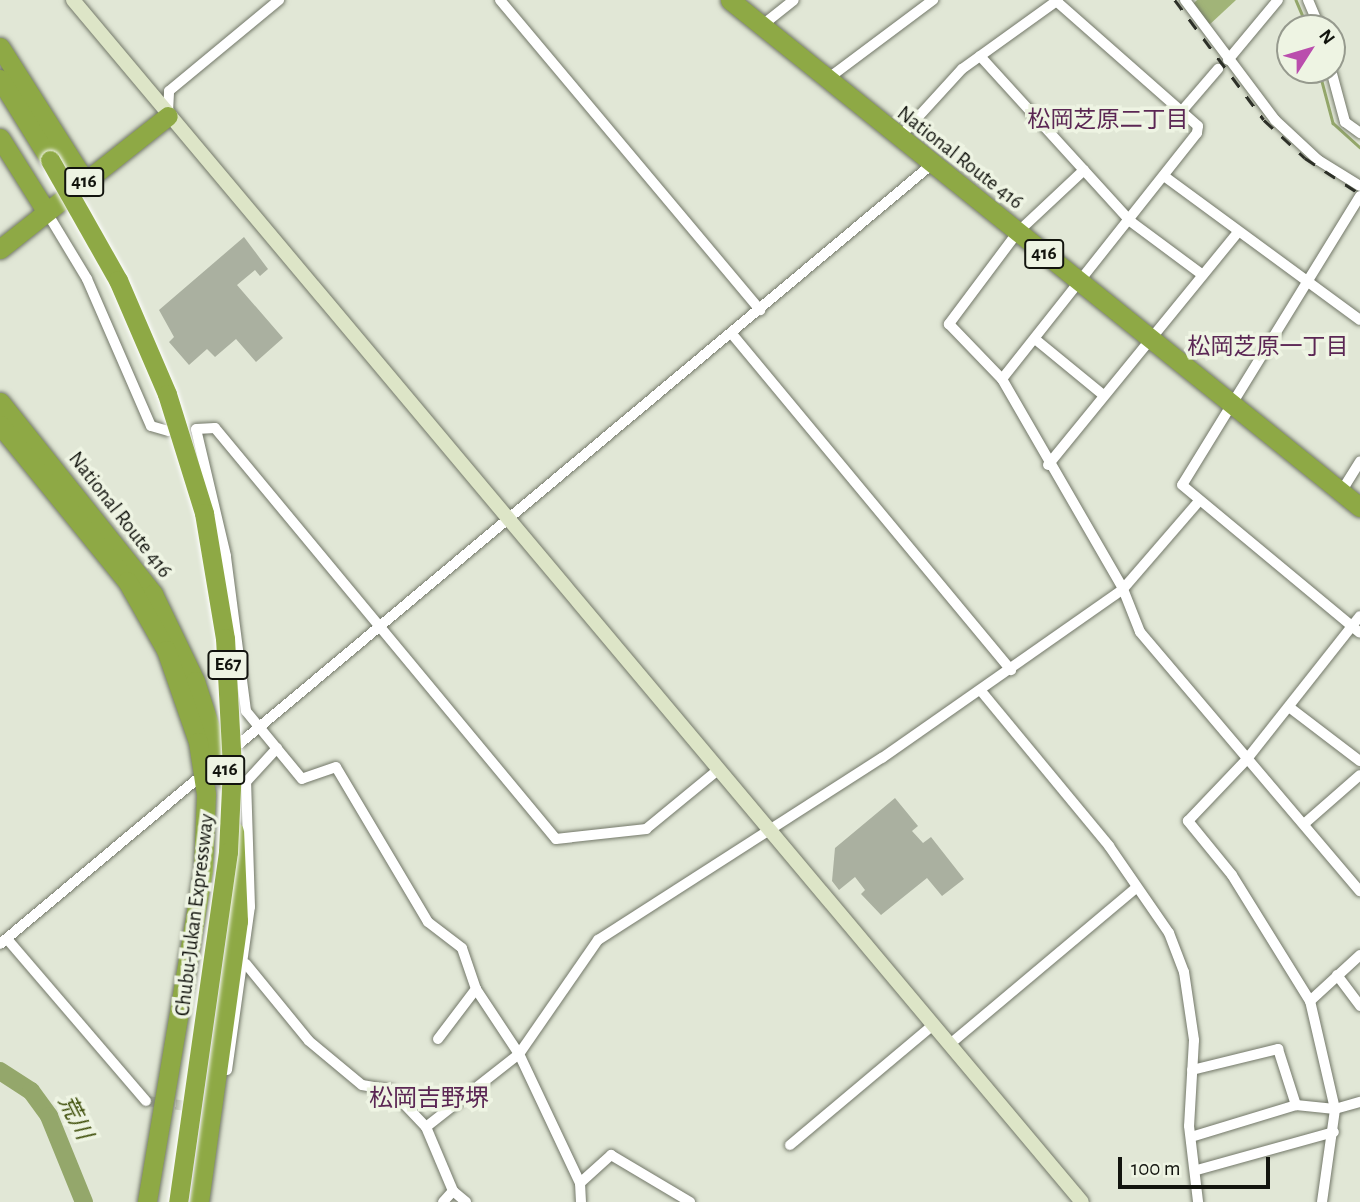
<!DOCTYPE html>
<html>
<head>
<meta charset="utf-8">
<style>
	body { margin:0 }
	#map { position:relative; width:1360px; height:1202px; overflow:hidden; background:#e1e7d6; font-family:"Alegreya Sans","Noto Sans JP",sans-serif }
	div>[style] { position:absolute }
	.forest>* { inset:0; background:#a1b478 }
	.stream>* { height:2.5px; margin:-1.25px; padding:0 1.25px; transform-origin:1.25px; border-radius:1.25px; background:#94a76b }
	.river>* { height:18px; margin:-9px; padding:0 9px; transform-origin:9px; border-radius:9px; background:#94a76b }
	.building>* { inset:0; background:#aab0a0 }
	.street-tunnel>* { height:10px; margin-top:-5px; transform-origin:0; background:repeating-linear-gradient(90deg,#c2c7b8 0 10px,transparent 0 15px) }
	.roads { filter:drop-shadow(0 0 2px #737869) drop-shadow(0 0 2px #737869) }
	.street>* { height:10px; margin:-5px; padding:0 5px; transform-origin:5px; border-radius:5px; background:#fff }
	.secondary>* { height:14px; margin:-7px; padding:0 7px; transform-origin:7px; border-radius:7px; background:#dde5c7 }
	.highway>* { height:19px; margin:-9.5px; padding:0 9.5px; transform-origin:9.5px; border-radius:9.5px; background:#8ea945 }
	.rail>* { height:2.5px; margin-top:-1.25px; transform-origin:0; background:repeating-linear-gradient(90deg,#2d3028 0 12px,transparent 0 24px) }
	.bridges { filter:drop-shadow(0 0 2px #fff) drop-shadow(0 0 2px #fff) }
	.highway-bridge>* { height:19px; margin:-9.5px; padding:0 9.5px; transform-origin:9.5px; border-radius:9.5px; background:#8ea945 }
	span { translate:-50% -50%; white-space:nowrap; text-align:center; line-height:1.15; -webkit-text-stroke:7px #eef4e3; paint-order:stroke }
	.shield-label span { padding:2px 5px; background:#eef4e3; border:2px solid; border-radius:5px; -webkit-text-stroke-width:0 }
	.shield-label { font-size:19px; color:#12140e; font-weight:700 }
	.street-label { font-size:21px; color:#12140e }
	.neighbourhood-label { font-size:23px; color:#5b2654 }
	.water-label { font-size:23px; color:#3f4f0a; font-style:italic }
	.quarter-label { font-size:24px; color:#5b2654 }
	.north { position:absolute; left:1276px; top:14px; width:70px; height:70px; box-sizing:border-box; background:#eef4e3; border:2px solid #969a8e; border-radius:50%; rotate:53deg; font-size:19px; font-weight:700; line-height:28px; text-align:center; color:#12140e }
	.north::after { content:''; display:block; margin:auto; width:24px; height:32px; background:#ba4dad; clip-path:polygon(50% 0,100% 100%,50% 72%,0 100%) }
	.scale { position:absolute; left:1118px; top:1157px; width:152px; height:32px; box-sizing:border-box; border:4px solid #12140e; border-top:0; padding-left:9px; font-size:21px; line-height:24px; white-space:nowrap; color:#12140e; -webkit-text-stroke:5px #eef4e3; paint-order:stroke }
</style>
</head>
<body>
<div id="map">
	<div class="forest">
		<div style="clip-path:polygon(1197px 0,1236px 0,1208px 26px,1193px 4px)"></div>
	</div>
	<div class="stream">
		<div style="left:1296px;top:0;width:30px;rotate:67deg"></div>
		<div style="left:1319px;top:70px;width:55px;rotate:75.2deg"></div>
		<div style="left:1333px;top:123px;width:36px;rotate:42deg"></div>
	</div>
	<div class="river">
		<div style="left:0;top:1071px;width:37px;rotate:33deg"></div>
		<div style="left:31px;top:1091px;width:31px;rotate:54deg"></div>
		<div style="left:49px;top:1116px;width:93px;rotate:67.9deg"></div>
	</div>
	<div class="building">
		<div style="clip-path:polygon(244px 237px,268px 269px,260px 276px,255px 270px,237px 285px,283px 338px,256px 362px,236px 339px,215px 357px,207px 349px,189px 365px,169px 342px,174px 337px,159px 310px)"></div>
		<div style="clip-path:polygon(895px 798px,918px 826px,912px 831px,923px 843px,931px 837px,964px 879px,942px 896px,927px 878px,881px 915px,861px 894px,865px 890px,855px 877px,839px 890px,832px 881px,835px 848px)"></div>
	</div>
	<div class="street-tunnel">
		<div style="left:146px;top:1101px;width:50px;rotate:6.8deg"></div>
	</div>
	<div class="roads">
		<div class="street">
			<div style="left:500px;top:0;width:405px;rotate:50deg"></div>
			<div style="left:1185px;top:0;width:150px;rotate:53.1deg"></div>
			<div style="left:1275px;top:120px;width:59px;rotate:42.9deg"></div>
			<div style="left:1318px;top:160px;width:49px;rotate:31.8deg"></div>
			<div style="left:1308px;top:0;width:30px;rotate:67deg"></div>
			<div style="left:760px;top:27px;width:43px;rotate:-38.5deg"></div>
			<div style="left:980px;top:56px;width:223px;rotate:47.7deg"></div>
			<div style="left:1130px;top:221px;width:87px;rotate:36.6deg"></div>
			<div style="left:1228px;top:60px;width:78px;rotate:-50.2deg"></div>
			<div style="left:1331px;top:70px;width:54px;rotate:74.9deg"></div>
			<div style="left:1345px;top:122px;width:19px;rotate:36deg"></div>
			<div style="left:826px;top:80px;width:134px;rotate:-36.8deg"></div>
			<div style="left:168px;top:112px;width:21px;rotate:-87deg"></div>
			<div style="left:169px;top:91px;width:143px;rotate:-39.6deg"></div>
			<div style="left:1181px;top:112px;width:57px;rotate:-49.3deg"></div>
			<div style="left:898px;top:139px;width:95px;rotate:-47.6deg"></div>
			<div style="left:962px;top:69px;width:118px;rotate:-35.7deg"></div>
			<div style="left:1084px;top:170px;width:92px;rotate:136.8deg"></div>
			<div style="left:1017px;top:233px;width:114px;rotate:126.8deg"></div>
			<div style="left:949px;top:324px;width:76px;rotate:46.1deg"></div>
			<div style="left:1002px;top:379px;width:242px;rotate:60deg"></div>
			<div style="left:1123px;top:589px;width:46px;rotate:68.4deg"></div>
			<div style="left:1140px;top:632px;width:340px;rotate:49.7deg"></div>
			<div style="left:1164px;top:176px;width:243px;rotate:36.3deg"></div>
			<div style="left:1360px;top:196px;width:339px;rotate:121.6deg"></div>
			<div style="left:1182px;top:485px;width:231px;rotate:39.7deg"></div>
			<div style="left:46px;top:211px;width:79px;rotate:58.9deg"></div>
			<div style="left:87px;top:279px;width:160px;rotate:66.5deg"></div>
			<div style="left:151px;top:426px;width:18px;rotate:16deg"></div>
			<div style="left:732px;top:334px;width:437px;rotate:50.3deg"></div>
			<div style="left:1035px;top:339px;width:87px;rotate:39.4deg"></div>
			<div style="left:1002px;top:379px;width:314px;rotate:-51.6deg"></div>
			<div style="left:1197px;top:133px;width:7px;rotate:-82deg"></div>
			<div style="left:1198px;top:126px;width:191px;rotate:-138.6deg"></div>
			<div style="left:1048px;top:465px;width:299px;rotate:-50.8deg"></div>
			<div style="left:1341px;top:492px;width:36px;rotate:-58deg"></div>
			<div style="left:981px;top:691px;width:201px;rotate:50.4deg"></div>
			<div style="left:1109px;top:846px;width:106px;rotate:55.4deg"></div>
			<div style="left:1169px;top:933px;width:42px;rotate:69deg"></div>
			<div style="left:1184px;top:972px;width:69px;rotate:81.6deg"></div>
			<div style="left:1194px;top:1040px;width:86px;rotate:93.3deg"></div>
			<div style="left:1189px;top:1126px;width:77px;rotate:83.2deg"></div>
			<div style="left:1289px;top:707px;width:89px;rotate:37.3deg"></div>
			<div style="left:1304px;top:824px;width:74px;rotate:-41.2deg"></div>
			<div style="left:8px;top:940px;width:212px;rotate:49.4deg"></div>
			<div style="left:0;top:944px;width:1214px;rotate:-39.92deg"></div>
			<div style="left:246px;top:964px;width:99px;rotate:50.7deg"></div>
			<div style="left:309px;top:1041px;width:69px;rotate:39.7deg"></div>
			<div style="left:362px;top:1085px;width:29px;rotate:10deg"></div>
			<div style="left:391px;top:1090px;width:51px;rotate:46.6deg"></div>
			<div style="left:426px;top:1127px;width:69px;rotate:67.1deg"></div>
			<div style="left:453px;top:1191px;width:17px;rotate:40deg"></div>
			<div style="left:1337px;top:975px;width:39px;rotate:53deg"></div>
			<div style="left:1310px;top:1001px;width:68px;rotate:-42.6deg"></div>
			<div style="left:438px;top:1039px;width:63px;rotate:-52.8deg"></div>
			<div style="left:950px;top:1044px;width:241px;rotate:-40deg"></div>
			<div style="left:227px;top:1070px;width:165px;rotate:-82deg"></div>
			<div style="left:250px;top:907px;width:125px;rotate:-91.8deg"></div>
			<div style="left:246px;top:782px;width:46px;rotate:-47.6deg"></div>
			<div style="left:1192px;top:1070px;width:89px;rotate:-13.7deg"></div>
			<div style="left:1278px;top:1049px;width:59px;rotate:72.2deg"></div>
			<div style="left:426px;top:1127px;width:118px;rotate:-38.1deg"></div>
			<div style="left:519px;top:1054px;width:139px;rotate:-55.3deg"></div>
			<div style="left:598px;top:940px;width:337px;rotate:-32.7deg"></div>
			<div style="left:882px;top:758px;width:294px;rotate:-35deg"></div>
			<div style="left:1123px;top:589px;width:115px;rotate:-49.2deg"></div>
			<div style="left:1191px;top:1137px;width:110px;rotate:-16.9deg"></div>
			<div style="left:1296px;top:1105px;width:39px;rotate:6deg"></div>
			<div style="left:1335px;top:1109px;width:26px;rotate:-16deg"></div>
			<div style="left:790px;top:1145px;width:187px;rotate:-40deg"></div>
			<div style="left:1197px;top:1170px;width:142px;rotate:-15.5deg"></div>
			<div style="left:580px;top:1183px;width:42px;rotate:-42.1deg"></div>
			<div style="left:611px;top:1155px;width:92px;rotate:30.7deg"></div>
			<div style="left:443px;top:1202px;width:15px;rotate:-48deg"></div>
			<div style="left:581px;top:1202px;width:19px;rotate:-93deg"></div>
			<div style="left:580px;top:1183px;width:143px;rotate:-115.3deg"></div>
			<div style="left:519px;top:1054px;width:78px;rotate:-123.5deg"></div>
			<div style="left:476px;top:989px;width:43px;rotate:-108.9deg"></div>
			<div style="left:462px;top:948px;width:43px;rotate:-142.6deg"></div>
			<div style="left:428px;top:922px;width:180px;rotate:-120.7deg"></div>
			<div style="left:336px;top:767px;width:36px;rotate:161deg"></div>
			<div style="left:302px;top:779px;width:88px;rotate:-129.5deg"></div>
			<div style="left:246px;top:711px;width:156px;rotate:-97.4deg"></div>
			<div style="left:226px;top:556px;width:130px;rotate:-103.3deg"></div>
			<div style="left:196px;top:429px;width:19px;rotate:-3deg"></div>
			<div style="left:215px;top:428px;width:534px;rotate:50.32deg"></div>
			<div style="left:556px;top:839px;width:91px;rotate:-6.3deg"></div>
			<div style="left:646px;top:829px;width:94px;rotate:-39.4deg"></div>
			<div style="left:1322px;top:1202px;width:94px;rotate:-82deg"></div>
			<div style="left:1335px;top:1109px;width:111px;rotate:-103deg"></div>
			<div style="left:1310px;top:1001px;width:148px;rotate:-121.8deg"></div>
			<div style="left:1232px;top:875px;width:70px;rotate:-129.2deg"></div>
			<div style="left:1188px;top:821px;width:86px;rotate:-46.4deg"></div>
			<div style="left:1247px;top:759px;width:182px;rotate:-51.7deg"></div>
		</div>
		<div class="secondary">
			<div style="left:73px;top:0;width:1569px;rotate:49.99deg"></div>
		</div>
		<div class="highway">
			<div style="left:730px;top:0;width:809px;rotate:38.83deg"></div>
			<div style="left:0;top:47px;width:159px;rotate:57.6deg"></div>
			<div style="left:0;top:79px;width:95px;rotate:58.3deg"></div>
			<div style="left:0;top:138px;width:86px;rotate:57.8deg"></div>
			<div style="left:0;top:249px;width:214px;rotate:-38.4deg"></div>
			<div style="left:0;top:402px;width:246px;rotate:51.4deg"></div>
			<div style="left:153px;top:594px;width:97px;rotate:64.2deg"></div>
			<div style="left:195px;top:681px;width:104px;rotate:72.1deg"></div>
			<div style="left:0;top:425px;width:201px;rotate:50.9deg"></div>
			<div style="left:127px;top:581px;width:79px;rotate:60.5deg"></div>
			<div style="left:166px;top:650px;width:97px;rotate:70.8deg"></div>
			<div style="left:198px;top:742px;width:53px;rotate:81.3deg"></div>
			<div style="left:206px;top:794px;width:76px;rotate:92.3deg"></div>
			<div style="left:203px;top:870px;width:337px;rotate:99.6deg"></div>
			<div style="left:199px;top:1202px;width:284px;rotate:-82.1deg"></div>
			<div style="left:238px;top:921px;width:90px;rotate:-92.5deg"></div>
		</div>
	</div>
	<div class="rail">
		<div style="left:1175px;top:0;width:149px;rotate:53.4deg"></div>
		<div style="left:1264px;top:120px;width:56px;rotate:42.8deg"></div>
		<div style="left:1305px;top:158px;width:66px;rotate:33.2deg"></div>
	</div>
	<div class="bridges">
		<div class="highway-bridge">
			<div style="left:50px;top:160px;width:138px;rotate:60.5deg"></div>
			<div style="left:118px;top:280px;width:124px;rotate:66.7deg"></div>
			<div style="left:167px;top:394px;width:125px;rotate:72.7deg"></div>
			<div style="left:204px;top:513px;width:127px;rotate:80.5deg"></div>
			<div style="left:225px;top:638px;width:129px;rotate:86.9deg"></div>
			<div style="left:232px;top:767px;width:85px;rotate:92.7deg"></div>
			<div style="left:228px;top:852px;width:354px;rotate:98.1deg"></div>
		</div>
	</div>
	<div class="shield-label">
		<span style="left:84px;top:182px">416</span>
		<span style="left:1044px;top:254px">416</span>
		<span style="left:228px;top:665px">E67</span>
		<span style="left:225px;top:770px">416</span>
	</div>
	<div class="street-label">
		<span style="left:960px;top:158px;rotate:38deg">National Route 416</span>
		<span style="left:120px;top:515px;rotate:52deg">National Route 416</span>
		<span style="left:195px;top:915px;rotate:-83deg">Chubu-Jukan Expressway</span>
	</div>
	<div class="neighbourhood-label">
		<span style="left:1108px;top:121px">松岡芝原二丁目</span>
		<span style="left:1268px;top:348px">松岡芝原一丁目</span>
	</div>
	<div class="water-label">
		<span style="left:74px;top:1118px;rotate:63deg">荒川</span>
	</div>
	<div class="quarter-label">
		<span style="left:429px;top:1100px">松岡吉野堺</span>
	</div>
	<div class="north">N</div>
	<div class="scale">100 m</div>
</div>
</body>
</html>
